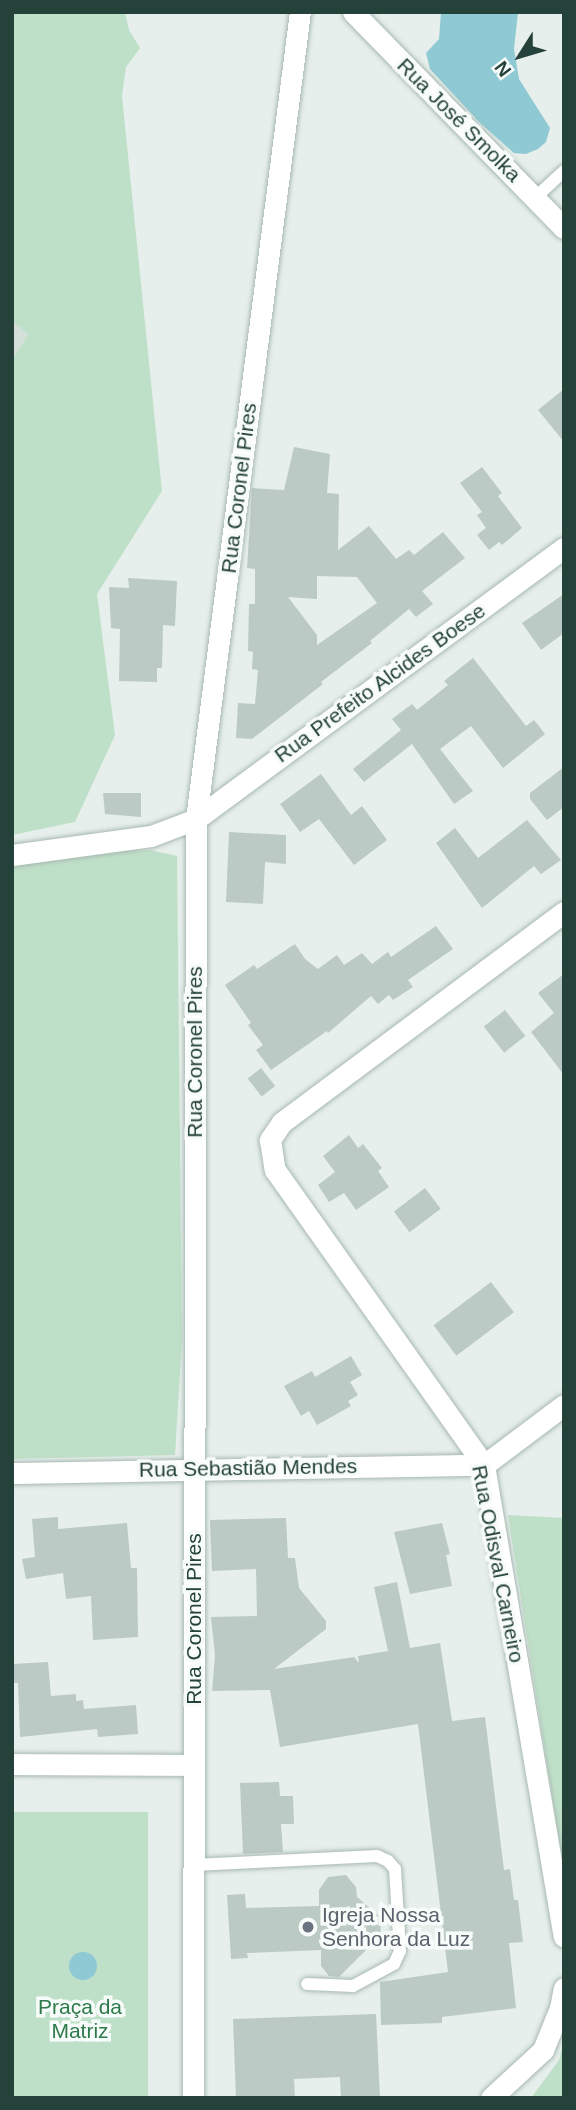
<!DOCTYPE html>
<html>
<head>
<meta charset="utf-8">
<style>
	body { margin:0 }
	#map { position:relative; width:576px; height:2110px; overflow:hidden; background:#e6efeb; font-family:Arial,sans-serif }
	div>[style] { position:absolute }
	.built>* { inset:0; background:#d4dfda }
	.green>* { inset:0; background:#bfe0c8; transform-origin:0 0 }
	.water>* { inset:0; background:#8ec9d4 }
	.round { border-radius:50% }
	.building>* { inset:0; background:#bbcac4; transform-origin:0 0 }
	.roads { filter:drop-shadow(0 0 2px #a8b8b2) drop-shadow(0 0 2px #a8b8b2) }
	.lane>* { height:12px; margin:-6px; padding:0 6px; transform-origin:6px; border-radius:6px; background:#fff }
	.street>* { height:21px; margin:-10.5px; padding:0 10.5px; transform-origin:10.5px; border-radius:10.5px; background:#fff }
	.dots>* { width:19px; height:19px; translate:-50% -50%; box-sizing:border-box; border:4px solid #f7fbf9; border-radius:50% }
	span { translate:-50% -50%; white-space:nowrap; text-align:center; line-height:1.15; -webkit-text-stroke:7px #f7fbf9; paint-order:stroke }
	.street-label { font-size:21px; color:#24423a }
	.worship-label { font-size:21px; color:#5b616d }
	.left { translate:0 -50%; text-align:left }
	.park-label { font-size:21px; color:#2d7a4b }
	.frame { position:absolute; inset:0; border:14px solid #24423a; pointer-events:none }
	.north { position:absolute; left:485px; top:21px; width:70px; height:70px; -webkit-text-stroke:5px #f7fbf9; paint-order:stroke; rotate:233deg; font-size:19px; font-weight:700; line-height:28px; text-align:center; color:#24423a }
	.north::after { content:''; display:block; margin:auto; width:24px; height:32px; background:#24423a; clip-path:polygon(50% 0,100% 100%,50% 72%,0 100%) }
</style>
</head>
<body>
<div id="map">
	<div class="built">
		<div style="clip-path:polygon(12px 320px,28px 335px,12px 359px)"></div>
	</div>
	<div class="green">
		<div style="clip-path:polygon(12px 12px,125px 12px,129px 30px,140px 48px,126px 67px,122px 96px,162px 491px,97px 594px,115px 735px,75px 822px,12px 835px,12px 359px,28px 335px,12px 320px)"></div>
		<div style="clip-path:polygon(150px 850px,177px 856px,182px 1339px,175px 1455px,12px 1459px,12px 862px,47px 855px)"></div>
		<div style="clip-path:polygon(508px 1515px,564px 1518px,564px 1872px)"></div>
		<div style="left:12px;top:1812px;width:136px;height:286px"></div>
		<div style="clip-path:polygon(564px 2041px,564px 2098px,531px 2098px,559px 2060px)"></div>
	</div>
	<div class="water">
		<div style="clip-path:polygon(441px 12px,518px 12px,514px 49px,519px 79px,550px 128px,546px 142px,538px 149px,526px 154px,514px 153px,480px 123px,430px 69px,426px 53px,439px 39px)"></div>
		<div class="round" style="left:69px;top:1952px;width:28px;height:28px"></div>
	</div>
	<div class="building">
		<div style="clip-path:polygon(564px 389px,564px 442px,538px 410px)"></div>
		<div style="clip-path:polygon(evenodd,294px 447px,330px 454px,327px 493px,339px 494px,338px 550px,369px 526px,396px 559px,409px 550px,414px 555px,443px 532px,465px 558px,422px 591px,433px 604px,416px 617px,409px 609px,370px 641px,372px 643px,321px 682px,323px 684px,252px 739px,236px 738px,238px 703px,255px 704px,258px 670px,252px 669px,253px 652px,248px 651px,249px 604px,255px 604px,255px 569px,247px 568px,252px 488px,284px 490px,294px 447px,317px 576px,357px 577px,377px 603px,317px 645px,317px 635px,288px 597px,317px 599px,317px 576px)"></div>
		<div style="clip-path:polygon(482px 467px,502px 493px,498px 496px,522px 528px,502px 545px,499px 542px,489px 550px,477px 535px,486px 528px,477px 515px,482px 512px,460px 483px)"></div>
		<div style="clip-path:polygon(128px 578px,177px 581px,175px 626px,163px 625px,162px 668px,157px 668px,157px 682px,119px 681px,120px 629px,111px 628px,109px 587px,129px 588px)"></div>
		<div style="clip-path:polygon(564px 594px,564px 633px,541px 650px,522px 623px)"></div>
		<div style="clip-path:polygon(473px 658px,526px 726px,534px 720px,545px 734px,503px 768px,471px 726px,440px 749px,473px 791px,454px 804px,412px 744px,364px 782px,353px 769px,401px 730px,392px 719px,412px 704px,417px 710px,448px 685px,444px 681px)"></div>
		<div style="clip-path:polygon(564px 767px,564px 807px,547px 820px,530px 799px,530px 793px)"></div>
		<div style="clip-path:polygon(321px 774px,351px 815px,362px 806px,387px 840px,354px 865px,319px 819px,300px 832px,280px 804px)"></div>
		<div style="clip-path:polygon(103px 793px,141px 793px,141px 817px,105px 814px)"></div>
		<div style="clip-path:polygon(527px 820px,561px 860px,541px 874px,534px 866px,482px 908px,436px 843px,455px 828px,478px 858px)"></div>
		<div style="clip-path:polygon(229px 832px,286px 835px,286px 864px,265px 862px,263px 904px,226px 902px)"></div>
		<div style="clip-path:polygon(436px 926px,453px 949px,408px 980px,413px 987px,393px 1000px,389px 995px,378px 1004px,371px 996px,328px 1033px,327px 1031px,271px 1070px,256px 1050px,263px 1045px,248px 1025px,251px 1023px,225px 985px,254px 965px,257px 969px,295px 944px,305px 959px,318px 969px,337px 955px,344px 965px,362px 953px,372px 964px,388px 952px,391px 957px)"></div>
		<div style="clip-path:polygon(564px 974px,564px 1075px,531px 1032px,554px 1013px,538px 993px)"></div>
		<div style="left:505px;top:1010px;width:33px;height:27px;rotate:52deg"></div>
		<div style="left:261px;top:1068px;width:23px;height:17px;rotate:52deg"></div>
		<div style="clip-path:polygon(349px 1135px,358px 1148px,363px 1144px,382px 1168px,378px 1171px,389px 1187px,356px 1210px,344px 1193px,329px 1202px,318px 1185px,335px 1172px,323px 1156px)"></div>
		<div style="left:425px;top:1188px;width:26px;height:39px;rotate:53deg"></div>
		<div style="left:491px;top:1282px;width:38px;height:72px;rotate:53deg"></div>
		<div style="clip-path:polygon(351px 1356px,362px 1375px,350px 1382px,358px 1395px,348px 1401px,351px 1406px,317px 1425px,309px 1411px,301px 1416px,284px 1386px,312px 1371px,315px 1377px)"></div>
		<div style="clip-path:polygon(58px 1517px,58px 1529px,127px 1523px,131px 1568px,137px 1568px,138px 1637px,93px 1640px,91px 1596px,66px 1599px,63px 1573px,26px 1579px,22px 1559px,35px 1557px,32px 1519px)"></div>
		<div style="clip-path:polygon(286px 1518px,288px 1558px,295px 1558px,299px 1588px,326px 1621px,326px 1629px,274px 1669px,354px 1657px,359px 1663px,358px 1656px,388px 1651px,374px 1587px,397px 1582px,410px 1648px,440px 1643px,452px 1721px,485px 1717px,504px 1870px,510px 1869px,514px 1900px,518px 1900px,523px 1942px,509px 1943px,516px 2008px,442px 2017px,442px 2023px,381px 2025px,380px 1982px,448px 1972px,418px 1724px,280px 1747px,270px 1690px,212px 1691px,215px 1655px,211px 1617px,257px 1616px,256px 1569px,212px 1571px,210px 1520px)"></div>
		<div style="clip-path:polygon(442px 1523px,450px 1554px,446px 1555px,452px 1586px,410px 1594px,394px 1532px)"></div>
		<div style="clip-path:polygon(48px 1662px,51px 1696px,76px 1694px,76px 1701px,83px 1700px,84px 1709px,136px 1705px,138px 1734px,98px 1737px,97px 1729px,20px 1737px,18px 1683px,14px 1683px,13px 1664px)"></div>
		<div style="clip-path:polygon(279px 1782px,280px 1796px,293px 1796px,294px 1824px,281px 1824px,283px 1852px,243px 1854px,240px 1783px)"></div>
		<div style="clip-path:polygon(346px 1875px,356px 1887px,357px 1897px,380px 1917px,381px 1935px,339px 1977px,329px 1976px,321px 1966px,321px 1950px,247px 1953px,248px 1958px,231px 1959px,227px 1895px,245px 1894px,246px 1908px,319px 1906px,319px 1890px,328px 1877px)"></div>
		<div style="clip-path:polygon(376px 2014px,380px 2098px,341px 2098px,340px 2077px,294px 2079px,295px 2098px,236px 2098px,233px 2019px)"></div>
	</div>
	<div class="roads">
		<div class="lane">
			<div style="left:536px;top:197px;width:38px;rotate:-43deg"></div>
			<div style="left:194px;top:1865px;width:183px;rotate:-2.8deg"></div>
			<div style="left:377px;top:1856px;width:12px;rotate:24deg"></div>
			<div style="left:388px;top:1861px;width:11px;rotate:49deg"></div>
			<div style="left:395px;top:1869px;width:82px;rotate:86.5deg"></div>
			<div style="left:400px;top:1951px;width:14px;rotate:115deg"></div>
			<div style="left:394px;top:1964px;width:47px;rotate:151.8deg"></div>
			<div style="left:353px;top:1986px;width:46px;rotate:-177.5deg"></div>
		</div>
		<div class="street">
			<div style="left:353px;top:12px;width:302px;rotate:45.7deg"></div>
			<div style="left:12px;top:855px;width:140px;rotate:-7.8deg"></div>
			<div style="left:151px;top:836px;width:48px;rotate:-20.7deg"></div>
			<div style="left:196px;top:819px;width:457px;rotate:-36.4deg"></div>
			<div style="left:564px;top:912px;width:352px;rotate:143.3deg"></div>
			<div style="left:282px;top:1122px;width:22px;rotate:124deg"></div>
			<div style="left:270px;top:1140px;width:30px;rotate:81deg"></div>
			<div style="left:275px;top:1170px;width:362px;rotate:54.7deg"></div>
			<div style="left:484px;top:1465px;width:478px;rotate:80.4deg"></div>
			<div style="left:12px;top:1473px;width:472px;rotate:-1deg"></div>
			<div style="left:484px;top:1465px;width:100px;rotate:-36.9deg"></div>
			<div style="left:12px;top:1764px;width:182px;rotate:0.3deg"></div>
			<div style="left:193px;top:2098px;width:1279px;rotate:-89.87deg"></div>
			<div style="left:196px;top:819px;width:814px;rotate:-82.66deg"></div>
			<div style="left:491px;top:2098px;width:71px;rotate:-42.7deg"></div>
			<div style="left:543px;top:2050px;width:45px;rotate:-68deg"></div>
			<div style="left:560px;top:2008px;width:20px;rotate:-79deg"></div>
		</div>
	</div>
	<div class="dots">
		<div style="left:308px;top:1927px;background:#6b7280"></div>
	</div>
	<div class="street-label">
		<span style="left:459px;top:120px;rotate:45deg">Rua José Smolka</span>
		<span style="left:239px;top:488px;rotate:-83deg">Rua Coronel Pires</span>
		<span style="left:380px;top:683px;rotate:-36deg">Rua Prefeito Alcides Boese</span>
		<span style="left:195px;top:1052px;rotate:-90deg">Rua Coronel Pires</span>
		<span style="left:248px;top:1468px;rotate:-1deg">Rua Sebastião Mendes</span>
		<span style="left:498px;top:1564px;rotate:79deg">Rua Odisval Carneiro</span>
		<span style="left:194px;top:1619px;rotate:-90deg">Rua Coronel Pires</span>
	</div>
	<div class="worship-label">
		<span class="left" style="left:322px;top:1927px">Igreja Nossa<br>Senhora da Luz</span>
	</div>
	<div class="park-label">
		<span style="left:80px;top:2019px">Praça da<br>Matriz</span>
	</div>
	<div class="frame"></div>
	<div class="north">N</div>
</div>
</body>
</html>
